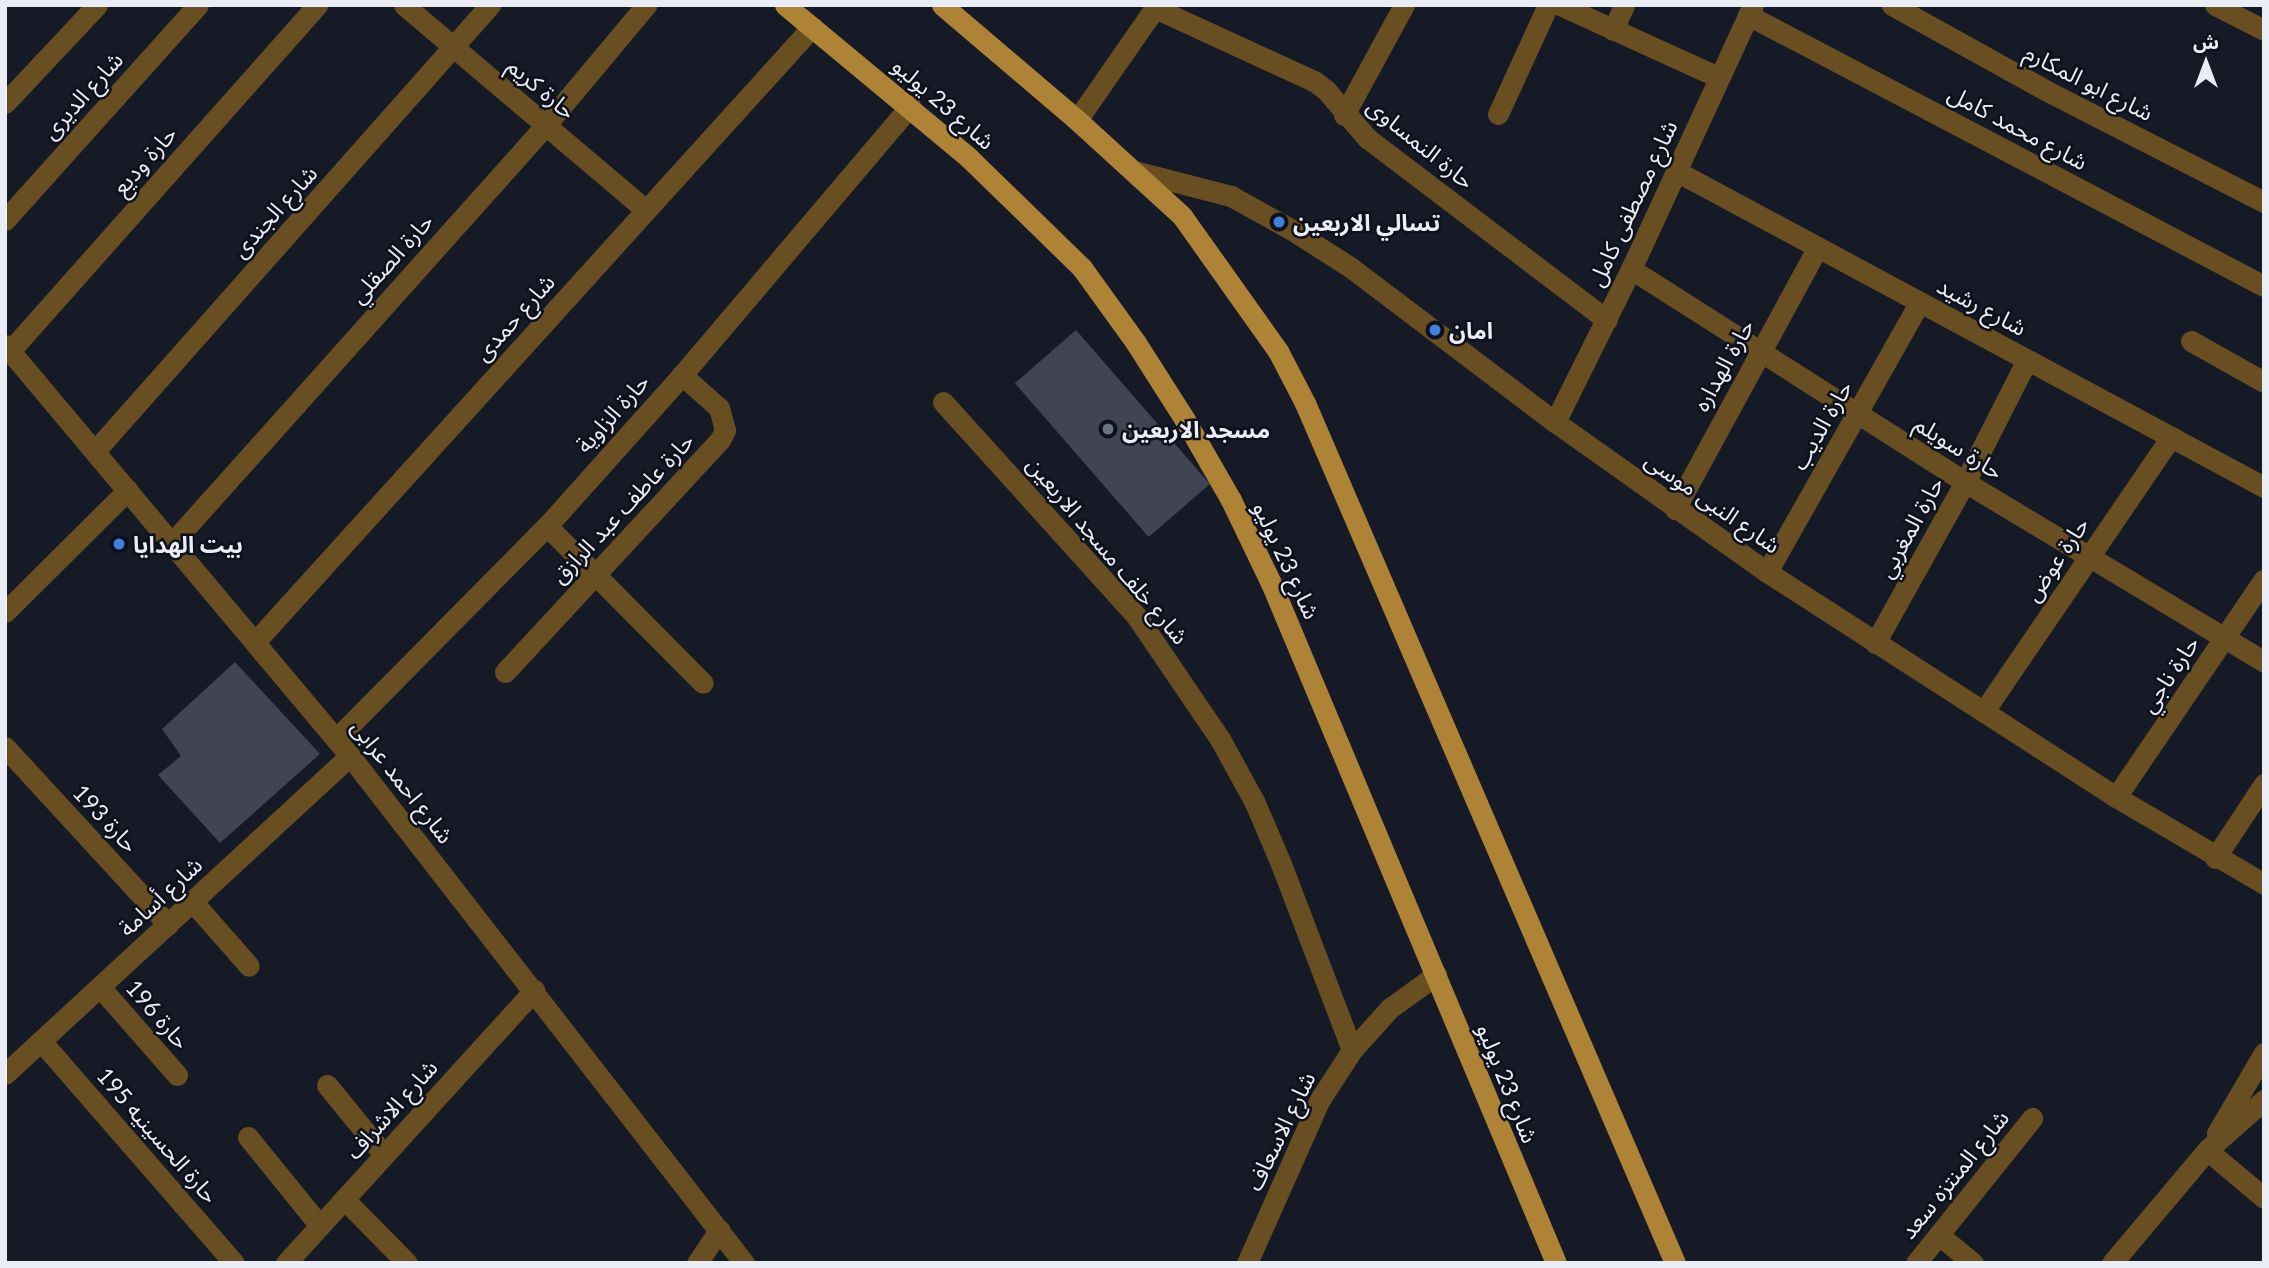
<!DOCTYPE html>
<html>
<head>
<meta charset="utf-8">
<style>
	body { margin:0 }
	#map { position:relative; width:2269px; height:1268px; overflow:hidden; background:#161a26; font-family:Lato,"Noto Sans Arabic",sans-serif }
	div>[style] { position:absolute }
	.building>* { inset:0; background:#414553; transform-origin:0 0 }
	.minor>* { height:21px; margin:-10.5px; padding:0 10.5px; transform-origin:10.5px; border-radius:10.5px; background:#684e20 }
	.major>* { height:21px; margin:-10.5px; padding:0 10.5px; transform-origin:10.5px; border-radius:10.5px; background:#af8335 }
	.dots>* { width:19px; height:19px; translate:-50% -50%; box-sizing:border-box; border:4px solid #0e111c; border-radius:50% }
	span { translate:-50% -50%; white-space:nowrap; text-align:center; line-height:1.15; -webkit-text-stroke:5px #0e111c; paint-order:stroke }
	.street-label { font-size:23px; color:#eaedf6 }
	.poi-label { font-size:23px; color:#eaedf6; font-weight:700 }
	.left { translate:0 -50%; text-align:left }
	.frame { position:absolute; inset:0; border:7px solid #eaedf6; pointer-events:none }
	.north { position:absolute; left:2171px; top:28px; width:70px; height:70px; -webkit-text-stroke:5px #0e111c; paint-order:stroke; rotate:0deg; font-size:19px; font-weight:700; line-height:28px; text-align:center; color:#eaedf6 }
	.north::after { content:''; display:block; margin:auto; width:24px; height:32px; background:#eaedf6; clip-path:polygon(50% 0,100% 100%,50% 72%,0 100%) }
</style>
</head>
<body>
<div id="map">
	<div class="building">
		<div style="left:1076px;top:330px;width:204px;height:81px;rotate:49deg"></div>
		<div style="clip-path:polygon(235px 662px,320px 754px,220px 843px,158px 775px,181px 756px,162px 729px)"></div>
	</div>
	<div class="minor">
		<div style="left:404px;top:5px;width:317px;rotate:40.3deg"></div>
		<div style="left:1560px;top:5px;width:174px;rotate:24.5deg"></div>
		<div style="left:1892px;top:5px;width:177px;rotate:29deg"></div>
		<div style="left:2047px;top:91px;width:244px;rotate:27.1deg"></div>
		<div style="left:2215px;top:5px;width:55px;rotate:27deg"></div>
		<div style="left:1155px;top:8px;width:175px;rotate:24.7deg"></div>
		<div style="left:1314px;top:81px;width:15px;rotate:37deg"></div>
		<div style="left:1326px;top:90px;width:63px;rotate:49.5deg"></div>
		<div style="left:1367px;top:138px;width:301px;rotate:37.2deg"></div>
		<div style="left:1748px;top:15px;width:583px;rotate:27.71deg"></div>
		<div style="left:1613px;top:30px;width:27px;rotate:-66deg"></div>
		<div style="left:5px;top:103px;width:134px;rotate:-46.8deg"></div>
		<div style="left:1498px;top:114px;width:120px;rotate:-65.4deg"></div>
		<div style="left:1344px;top:115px;width:125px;rotate:-61.4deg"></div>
		<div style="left:1077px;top:120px;width:140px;rotate:-55.2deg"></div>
		<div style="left:1134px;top:171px;width:100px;rotate:14.5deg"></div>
		<div style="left:1231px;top:196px;width:70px;rotate:29.1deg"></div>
		<div style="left:1292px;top:230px;width:69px;rotate:32.5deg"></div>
		<div style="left:1350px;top:267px;width:257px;rotate:37.1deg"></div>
		<div style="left:1555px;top:422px;width:260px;rotate:35.3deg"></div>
		<div style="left:1767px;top:572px;width:415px;rotate:32.8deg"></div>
		<div style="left:2116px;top:797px;width:172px;rotate:30.4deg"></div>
		<div style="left:1676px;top:171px;width:668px;rotate:28.25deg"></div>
		<div style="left:5px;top:220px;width:289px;rotate:-48.1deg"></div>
		<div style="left:1631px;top:269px;width:396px;rotate:32.5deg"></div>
		<div style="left:1965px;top:482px;width:349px;rotate:31deg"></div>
		<div style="left:2191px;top:341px;width:84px;rotate:29.3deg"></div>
		<div style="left:5px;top:345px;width:537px;rotate:49.99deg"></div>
		<div style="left:350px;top:756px;width:642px;rotate:52.15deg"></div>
		<div style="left:10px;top:351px;width:463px;rotate:-48.4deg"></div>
		<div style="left:943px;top:402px;width:290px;rotate:47.9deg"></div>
		<div style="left:1137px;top:617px;width:148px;rotate:55.8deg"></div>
		<div style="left:1220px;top:739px;width:73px;rotate:61.3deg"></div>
		<div style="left:1255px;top:803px;width:66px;rotate:66.9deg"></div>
		<div style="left:1281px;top:864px;width:199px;rotate:69.1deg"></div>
		<div style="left:1555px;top:422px;width:171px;rotate:-63.6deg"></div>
		<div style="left:1631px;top:269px;width:291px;rotate:-65.2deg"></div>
		<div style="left:95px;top:451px;width:596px;rotate:-48.47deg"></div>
		<div style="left:1675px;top:509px;width:298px;rotate:-61.4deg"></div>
		<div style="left:547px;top:526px;width:221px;rotate:45.2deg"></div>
		<div style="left:172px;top:543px;width:559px;rotate:-48.19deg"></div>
		<div style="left:545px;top:126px;width:158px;rotate:-50.1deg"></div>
		<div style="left:1767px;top:572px;width:310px;rotate:-60.5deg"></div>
		<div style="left:5px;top:612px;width:173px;rotate:-44.8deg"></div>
		<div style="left:255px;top:642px;width:830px;rotate:-47.83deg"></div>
		<div style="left:1875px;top:643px;width:184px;rotate:-60.8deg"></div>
		<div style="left:1965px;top:482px;width:137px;rotate:-63.1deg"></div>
		<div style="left:505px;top:672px;width:316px;rotate:-47.2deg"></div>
		<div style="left:720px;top:440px;width:11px;rotate:-63deg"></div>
		<div style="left:725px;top:430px;width:23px;rotate:-105deg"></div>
		<div style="left:719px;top:408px;width:50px;rotate:-138.3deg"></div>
		<div style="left:1984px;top:711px;width:332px;rotate:-55.7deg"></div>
		<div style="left:336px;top:739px;width:300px;rotate:-45.3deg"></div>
		<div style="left:547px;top:526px;width:203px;rotate:-48.2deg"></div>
		<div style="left:682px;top:375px;width:353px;rotate:-49.7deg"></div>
		<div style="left:5px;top:747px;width:241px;rotate:47.4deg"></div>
		<div style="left:2116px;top:797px;width:263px;rotate:-55.8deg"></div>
		<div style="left:2215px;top:858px;width:89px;rotate:-56.5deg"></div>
		<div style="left:192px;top:901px;width:86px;rotate:48.8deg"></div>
		<div style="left:100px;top:987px;width:117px;rotate:48.8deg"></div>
		<div style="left:41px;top:1041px;width:294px;rotate:49deg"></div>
		<div style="left:5px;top:1074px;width:469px;rotate:-42.7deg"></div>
		<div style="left:327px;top:1085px;width:90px;rotate:50.8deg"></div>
		<div style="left:2217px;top:1133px;width:93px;rotate:-59.6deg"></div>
		<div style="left:248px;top:1137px;width:114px;rotate:51deg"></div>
		<div style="left:2207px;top:1150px;width:75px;rotate:40.1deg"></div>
		<div style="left:344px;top:1199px;width:90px;rotate:45.5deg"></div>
		<div style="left:1939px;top:1235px;width:44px;rotate:39.5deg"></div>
		<div style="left:286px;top:1263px;width:369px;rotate:-47.7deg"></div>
		<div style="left:697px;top:1263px;width:40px;rotate:-56deg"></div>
		<div style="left:1247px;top:1263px;width:177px;rotate:-66deg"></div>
		<div style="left:1319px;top:1101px;width:61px;rotate:-57.1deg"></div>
		<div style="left:1352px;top:1050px;width:57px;rotate:-47.9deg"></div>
		<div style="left:1390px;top:1008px;width:57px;rotate:-35.7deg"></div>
		<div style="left:1916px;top:1263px;width:186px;rotate:-51.3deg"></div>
		<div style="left:2112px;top:1263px;width:148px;rotate:-49.9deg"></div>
		<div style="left:2207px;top:1150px;width:76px;rotate:-41.3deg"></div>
	</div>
	<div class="major">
		<div style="left:785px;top:5px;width:239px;rotate:39.7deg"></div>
		<div style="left:969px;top:158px;width:158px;rotate:44.2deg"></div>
		<div style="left:1082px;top:268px;width:92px;rotate:54.2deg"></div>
		<div style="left:1136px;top:343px;width:91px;rotate:57.5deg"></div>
		<div style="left:1185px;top:420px;width:92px;rotate:60.1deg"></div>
		<div style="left:1231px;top:500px;width:92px;rotate:64.3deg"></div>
		<div style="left:1271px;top:583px;width:737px;rotate:67.26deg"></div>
		<div style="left:942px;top:5px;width:177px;rotate:40.4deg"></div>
		<div style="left:1077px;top:120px;width:142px;rotate:42.4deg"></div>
		<div style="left:1182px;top:216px;width:166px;rotate:54.6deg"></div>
		<div style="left:1278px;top:351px;width:59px;rotate:62.6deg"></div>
		<div style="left:1305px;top:403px;width:936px;rotate:66.72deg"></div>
	</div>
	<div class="dots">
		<div style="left:1279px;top:222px;background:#3f7fe0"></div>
		<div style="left:1435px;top:330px;background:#3f7fe0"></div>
		<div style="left:1108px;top:429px;background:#6b7280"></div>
		<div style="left:119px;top:544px;background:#3f7fe0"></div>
	</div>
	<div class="street-label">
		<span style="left:2089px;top:82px;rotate:27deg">شارع ابو المكارم</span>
		<span style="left:542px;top:88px;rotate:40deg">حارة كريم</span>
		<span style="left:82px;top:95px;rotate:-48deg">شارع الديرى</span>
		<span style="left:944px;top:103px;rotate:41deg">شارع 23 يوليو</span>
		<span style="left:2018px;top:127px;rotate:28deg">شارع محمد كامل</span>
		<span style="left:1421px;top:143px;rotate:39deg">حارة النمساوى</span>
		<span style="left:144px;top:160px;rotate:-48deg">حارة وديع</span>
		<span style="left:1632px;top:203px;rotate:-65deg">شارع مصطفى كامل</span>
		<span style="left:274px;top:211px;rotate:-48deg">شارع الجندى</span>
		<span style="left:391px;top:258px;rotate:-48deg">حارة الصقلي</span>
		<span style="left:1982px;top:306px;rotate:28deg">شارع رشيد</span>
		<span style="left:514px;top:317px;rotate:-48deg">شارع حمدى</span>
		<span style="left:1723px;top:365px;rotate:-61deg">حارة الهداره</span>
		<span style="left:612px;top:413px;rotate:-48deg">حارة الزاوية</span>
		<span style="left:1821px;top:425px;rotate:-60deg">حارة الديب</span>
		<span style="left:1959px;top:447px;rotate:32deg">حارة سويلم</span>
		<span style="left:1713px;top:502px;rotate:35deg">شارع النبى موسى</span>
		<span style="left:622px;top:508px;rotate:-47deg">حارة عاطف عبد الرازق</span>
		<span style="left:1910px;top:527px;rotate:-61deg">حارة المغربي</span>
		<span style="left:1108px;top:550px;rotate:50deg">شارع خلف مسجد الاربعين</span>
		<span style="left:2056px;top:559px;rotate:-56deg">حارة عوض</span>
		<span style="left:1287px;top:560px;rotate:65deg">شارع 23 يوليو</span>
		<span style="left:2169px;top:674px;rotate:-56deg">حارة ناجي</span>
		<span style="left:403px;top:781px;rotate:52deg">شارع احمد عرابى</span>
		<span style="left:106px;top:818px;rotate:47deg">حارة 193</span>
		<span style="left:160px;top:896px;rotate:-43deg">شارع أسامة</span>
		<span style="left:158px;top:1014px;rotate:49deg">حارة 196</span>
		<span style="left:1508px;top:1083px;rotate:68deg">شارع 23 يوليو</span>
		<span style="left:391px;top:1109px;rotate:-48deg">شارع الاشراف</span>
		<span style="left:1280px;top:1131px;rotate:-64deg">شارع الاسعاف</span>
		<span style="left:158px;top:1135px;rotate:49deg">حارة الحسينيه 195</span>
		<span style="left:1954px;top:1174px;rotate:-51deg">شارع المنتزه سعد</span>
	</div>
	<div class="poi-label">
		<span class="left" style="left:1293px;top:222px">تسالي الاربعين</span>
		<span class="left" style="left:1449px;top:330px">امان</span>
		<span class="left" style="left:1122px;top:429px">مسجد الاربعين</span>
		<span class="left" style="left:133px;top:544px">بيت الهدايا</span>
	</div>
	<div class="frame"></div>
	<div class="north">ش</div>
</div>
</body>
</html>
